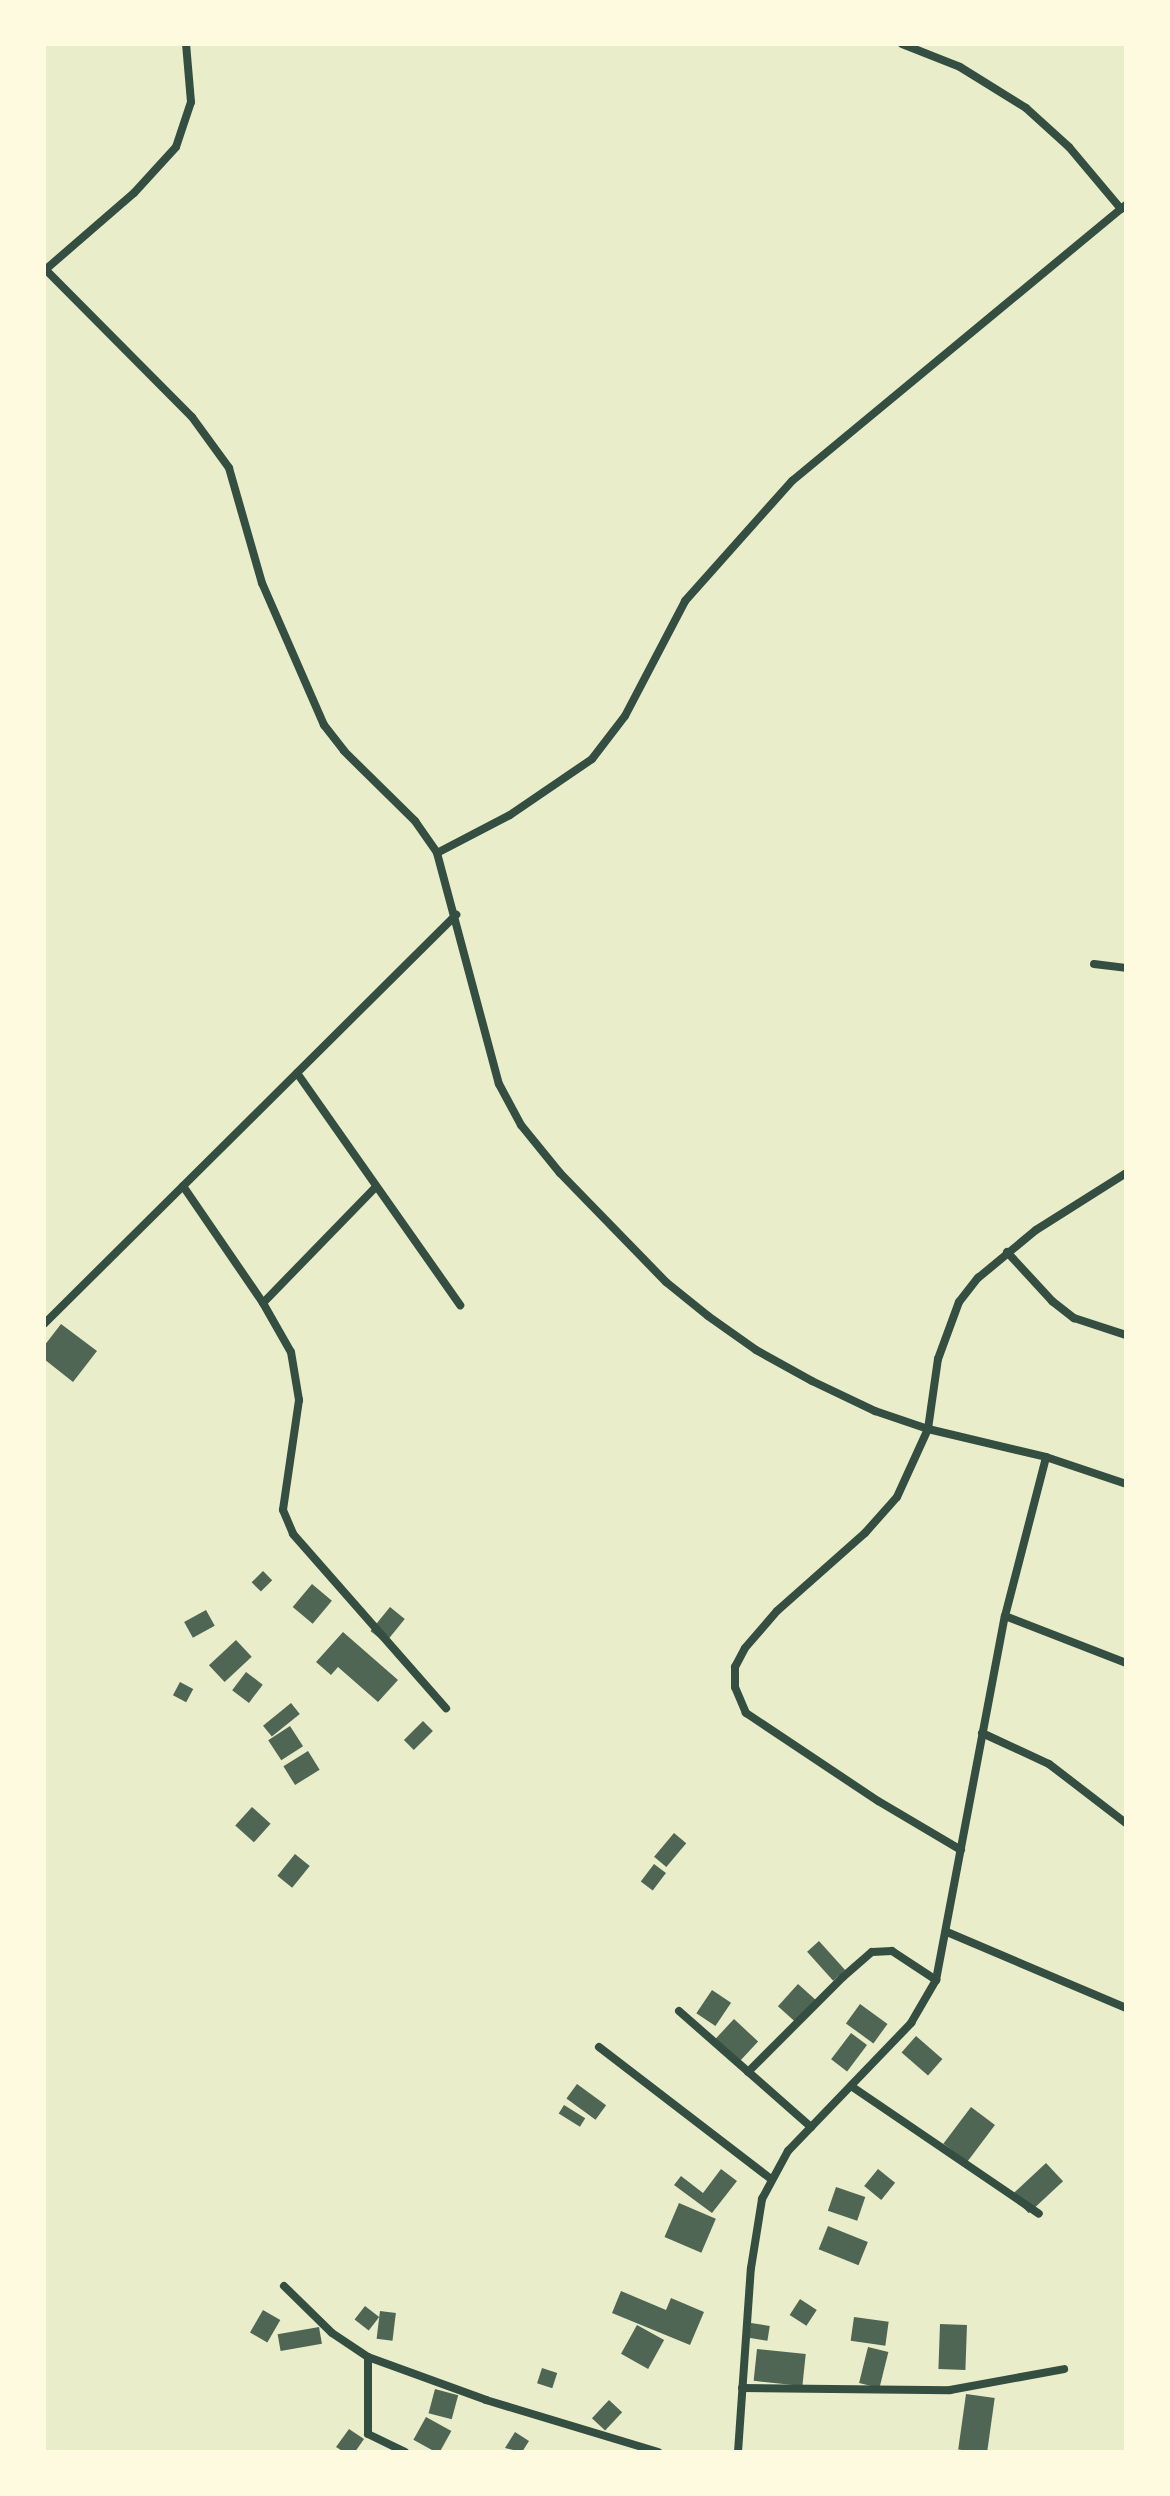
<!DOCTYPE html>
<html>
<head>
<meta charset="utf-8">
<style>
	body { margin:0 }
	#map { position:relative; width:1170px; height:2496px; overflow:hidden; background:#e9edc9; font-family:"IBM Plex Sans",sans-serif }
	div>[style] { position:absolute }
	.building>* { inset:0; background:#4f6655; transform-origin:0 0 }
	.minor>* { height:8px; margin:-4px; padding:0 4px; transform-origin:4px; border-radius:4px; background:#344e41 }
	span { translate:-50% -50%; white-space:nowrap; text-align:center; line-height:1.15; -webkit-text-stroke:8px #fefae0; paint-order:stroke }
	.frame { position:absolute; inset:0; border:46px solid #fefae0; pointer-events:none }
</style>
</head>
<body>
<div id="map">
	<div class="building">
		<div style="clip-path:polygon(61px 1324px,97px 1351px,73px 1382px,44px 1359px,44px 1346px)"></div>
		<div style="left:263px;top:1571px;width:13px;height:16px;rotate:45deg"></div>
		<div style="left:312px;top:1584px;width:26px;height:30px;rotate:40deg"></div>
		<div style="left:390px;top:1607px;width:19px;height:31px;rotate:39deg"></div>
		<div style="left:206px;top:1610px;width:18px;height:25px;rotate:61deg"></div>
		<div style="clip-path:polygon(343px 1632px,398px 1680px,378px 1702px,338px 1667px,331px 1675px,316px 1662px)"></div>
		<div style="left:236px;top:1640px;width:23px;height:37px;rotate:47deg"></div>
		<div style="left:246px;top:1672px;width:21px;height:23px;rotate:37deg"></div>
		<div style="left:180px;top:1682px;width:15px;height:15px;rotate:28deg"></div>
		<div style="left:291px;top:1703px;width:14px;height:36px;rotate:51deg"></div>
		<div style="left:423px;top:1721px;width:14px;height:27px;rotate:45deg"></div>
		<div style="left:290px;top:1726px;width:24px;height:26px;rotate:57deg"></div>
		<div style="left:308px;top:1751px;width:22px;height:29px;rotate:58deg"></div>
		<div style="left:252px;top:1807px;width:25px;height:25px;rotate:42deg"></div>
		<div style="left:674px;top:1833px;width:16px;height:31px;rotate:40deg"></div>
		<div style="left:295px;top:1854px;width:19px;height:28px;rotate:39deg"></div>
		<div style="left:654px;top:1864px;width:15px;height:22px;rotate:37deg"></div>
		<div style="left:819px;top:1941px;width:39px;height:16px;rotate:48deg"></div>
		<div style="left:798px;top:1984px;width:24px;height:30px;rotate:42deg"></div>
		<div style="left:712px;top:1990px;width:23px;height:28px;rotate:34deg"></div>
		<div style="left:860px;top:2004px;width:34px;height:24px;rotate:36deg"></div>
		<div style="left:734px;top:2019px;width:33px;height:28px;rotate:43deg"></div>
		<div style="left:851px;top:2033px;width:20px;height:33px;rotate:37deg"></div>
		<div style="left:916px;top:2036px;width:35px;height:22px;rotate:41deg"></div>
		<div style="left:577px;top:2084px;width:36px;height:18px;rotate:36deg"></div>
		<div style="left:564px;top:2105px;width:25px;height:10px;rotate:32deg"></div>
		<div style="left:971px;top:2107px;width:30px;height:46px;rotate:37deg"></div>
		<div style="left:1046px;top:2163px;width:25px;height:47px;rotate:47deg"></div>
		<div style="clip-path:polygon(721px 2169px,737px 2181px,712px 2213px,674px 2185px,681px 2176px,703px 2193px)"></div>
		<div style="left:878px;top:2169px;width:22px;height:22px;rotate:39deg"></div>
		<div style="left:836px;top:2187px;width:31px;height:25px;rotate:19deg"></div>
		<div style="left:679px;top:2203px;width:40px;height:37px;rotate:23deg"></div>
		<div style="left:828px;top:2226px;width:43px;height:25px;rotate:22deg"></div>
		<div style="clip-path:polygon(621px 2291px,666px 2310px,671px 2298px,704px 2312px,690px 2345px,612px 2313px)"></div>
		<div style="left:800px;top:2299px;width:20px;height:19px;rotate:33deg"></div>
		<div style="left:365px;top:2306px;width:18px;height:17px;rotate:38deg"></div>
		<div style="left:263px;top:2310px;width:20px;height:26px;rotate:30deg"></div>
		<div style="left:380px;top:2311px;width:16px;height:28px;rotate:7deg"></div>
		<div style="left:854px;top:2317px;width:35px;height:24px;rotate:8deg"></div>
		<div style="left:751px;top:2323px;width:19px;height:15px;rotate:9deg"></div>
		<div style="left:940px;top:2324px;width:27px;height:45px;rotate:2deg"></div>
		<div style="left:637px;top:2325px;width:31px;height:33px;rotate:29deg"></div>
		<div style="left:319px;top:2327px;width:17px;height:42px;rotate:80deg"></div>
		<div style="left:868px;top:2347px;width:21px;height:37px;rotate:14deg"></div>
		<div style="left:757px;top:2349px;width:49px;height:32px;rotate:6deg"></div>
		<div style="left:542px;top:2368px;width:16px;height:16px;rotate:18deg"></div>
		<div style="left:435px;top:2389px;width:24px;height:25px;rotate:15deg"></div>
		<div style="left:966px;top:2394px;width:29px;height:56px;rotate:8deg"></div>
		<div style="left:609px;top:2400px;width:18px;height:25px;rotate:43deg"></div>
		<div style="left:426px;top:2417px;width:29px;height:26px;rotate:29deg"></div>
		<div style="clip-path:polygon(349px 2429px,364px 2439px,355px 2452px,344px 2452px,336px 2447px)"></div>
		<div style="clip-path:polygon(515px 2432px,529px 2441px,522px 2452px,505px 2448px)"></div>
	</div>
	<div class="minor">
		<div style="left:902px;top:44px;width:62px;rotate:21.6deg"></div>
		<div style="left:960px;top:67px;width:78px;rotate:31.8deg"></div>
		<div style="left:1026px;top:108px;width:58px;rotate:42.2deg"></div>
		<div style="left:1069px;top:147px;width:81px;rotate:50deg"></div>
		<div style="left:44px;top:268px;width:210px;rotate:45.2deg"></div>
		<div style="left:192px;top:417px;width:63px;rotate:54deg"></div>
		<div style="left:229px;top:468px;width:120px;rotate:74deg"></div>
		<div style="left:262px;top:583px;width:155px;rotate:66.4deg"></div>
		<div style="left:324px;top:725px;width:33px;rotate:52deg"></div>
		<div style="left:344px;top:751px;width:100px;rotate:44.6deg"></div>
		<div style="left:415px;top:821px;width:39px;rotate:55deg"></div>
		<div style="left:437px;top:853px;width:239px;rotate:75deg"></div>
		<div style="left:499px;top:1084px;width:47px;rotate:61.8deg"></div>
		<div style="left:521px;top:1125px;width:62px;rotate:50.9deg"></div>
		<div style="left:560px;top:1173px;width:152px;rotate:45.8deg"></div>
		<div style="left:666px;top:1282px;width:54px;rotate:39deg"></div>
		<div style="left:708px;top:1316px;width:59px;rotate:35.3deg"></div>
		<div style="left:756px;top:1350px;width:64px;rotate:29deg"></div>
		<div style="left:812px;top:1381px;width:70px;rotate:25.5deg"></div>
		<div style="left:875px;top:1411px;width:56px;rotate:18.8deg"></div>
		<div style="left:928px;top:1429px;width:121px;rotate:13.3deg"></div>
		<div style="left:1046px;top:1457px;width:84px;rotate:18.6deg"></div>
		<div style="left:45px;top:270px;width:118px;rotate:-40.9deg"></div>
		<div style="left:134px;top:193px;width:62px;rotate:-47.6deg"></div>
		<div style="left:176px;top:147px;width:47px;rotate:-71.6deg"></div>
		<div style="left:191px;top:102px;width:58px;rotate:-94.9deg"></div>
		<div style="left:437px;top:853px;width:82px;rotate:-27.5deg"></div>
		<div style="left:510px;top:815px;width:99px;rotate:-34.3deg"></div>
		<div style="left:592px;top:759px;width:54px;rotate:-52.5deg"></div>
		<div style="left:625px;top:716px;width:130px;rotate:-62.4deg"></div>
		<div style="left:685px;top:601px;width:161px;rotate:-48.3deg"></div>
		<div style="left:792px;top:481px;width:433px;rotate:-39.6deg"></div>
		<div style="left:1094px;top:964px;width:32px;rotate:7deg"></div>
		<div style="left:297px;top:1073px;width:284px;rotate:54.9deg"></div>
		<div style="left:183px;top:1186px;width:142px;rotate:55.6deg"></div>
		<div style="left:263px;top:1303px;width:56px;rotate:60.3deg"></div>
		<div style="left:291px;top:1352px;width:49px;rotate:80.5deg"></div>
		<div style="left:299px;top:1400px;width:111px;rotate:98.3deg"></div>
		<div style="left:283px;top:1510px;width:26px;rotate:67deg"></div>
		<div style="left:293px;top:1534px;width:232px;rotate:48.7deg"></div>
		<div style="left:1007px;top:1252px;width:67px;rotate:47.4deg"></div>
		<div style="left:1052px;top:1301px;width:28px;rotate:38deg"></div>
		<div style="left:1074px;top:1318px;width:55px;rotate:18.1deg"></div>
		<div style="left:263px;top:1303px;width:161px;rotate:-45.8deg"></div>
		<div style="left:44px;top:1324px;width:581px;rotate:-44.79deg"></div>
		<div style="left:1005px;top:1616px;width:130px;rotate:21.2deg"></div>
		<div style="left:982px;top:1733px;width:74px;rotate:24.8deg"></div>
		<div style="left:1049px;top:1764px;width:97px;rotate:37.5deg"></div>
		<div style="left:961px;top:1850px;width:96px;rotate:-149.4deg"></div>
		<div style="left:878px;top:1801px;width:159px;rotate:-146.3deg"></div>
		<div style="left:746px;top:1713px;width:28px;rotate:-113deg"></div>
		<div style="left:735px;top:1687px;width:20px;rotate:-90deg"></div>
		<div style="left:735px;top:1667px;width:21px;rotate:-62deg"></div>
		<div style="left:745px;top:1648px;width:49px;rotate:-49.1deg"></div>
		<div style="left:777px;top:1611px;width:118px;rotate:-41.6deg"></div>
		<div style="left:865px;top:1533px;width:48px;rotate:-48.4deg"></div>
		<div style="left:897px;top:1497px;width:75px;rotate:-65.5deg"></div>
		<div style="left:928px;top:1429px;width:71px;rotate:-81.9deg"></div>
		<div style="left:938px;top:1359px;width:61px;rotate:-69.8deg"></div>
		<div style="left:959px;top:1302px;width:31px;rotate:-52deg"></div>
		<div style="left:978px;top:1278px;width:75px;rotate:-39.6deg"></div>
		<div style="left:1036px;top:1230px;width:107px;rotate:-32.3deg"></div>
		<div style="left:947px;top:1932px;width:194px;rotate:23deg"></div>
		<div style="left:679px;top:2011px;width:176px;rotate:41.3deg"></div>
		<div style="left:599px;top:2047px;width:217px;rotate:37.5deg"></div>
		<div style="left:748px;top:2072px;width:134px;rotate:-45deg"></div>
		<div style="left:843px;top:1977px;width:38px;rotate:-41deg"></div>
		<div style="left:872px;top:1952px;width:20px;rotate:-3deg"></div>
		<div style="left:892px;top:1951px;width:53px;rotate:33.4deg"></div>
		<div style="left:851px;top:2086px;width:227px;rotate:34.2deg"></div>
		<div style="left:284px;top:2286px;width:67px;rotate:44.4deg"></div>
		<div style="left:332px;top:2333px;width:43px;rotate:33.7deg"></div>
		<div style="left:368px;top:2357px;width:126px;rotate:20deg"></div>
		<div style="left:486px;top:2400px;width:180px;rotate:16.8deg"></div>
		<div style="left:368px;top:2357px;width:77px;rotate:90deg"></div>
		<div style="left:368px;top:2434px;width:41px;rotate:25.9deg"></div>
		<div style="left:742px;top:2388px;width:208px;rotate:0.6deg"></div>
		<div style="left:950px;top:2390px;width:116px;rotate:-10.4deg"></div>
		<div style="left:738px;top:2452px;width:184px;rotate:-86deg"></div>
		<div style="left:751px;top:2268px;width:70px;rotate:-80.9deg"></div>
		<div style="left:762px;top:2199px;width:55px;rotate:-61.6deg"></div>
		<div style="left:788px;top:2151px;width:178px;rotate:-46.1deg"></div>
		<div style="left:911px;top:2023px;width:50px;rotate:-59.8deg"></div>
		<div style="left:936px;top:1980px;width:370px;rotate:-79.3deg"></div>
		<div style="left:1005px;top:1616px;width:164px;rotate:-75.5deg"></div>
	</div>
	<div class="frame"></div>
</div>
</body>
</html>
